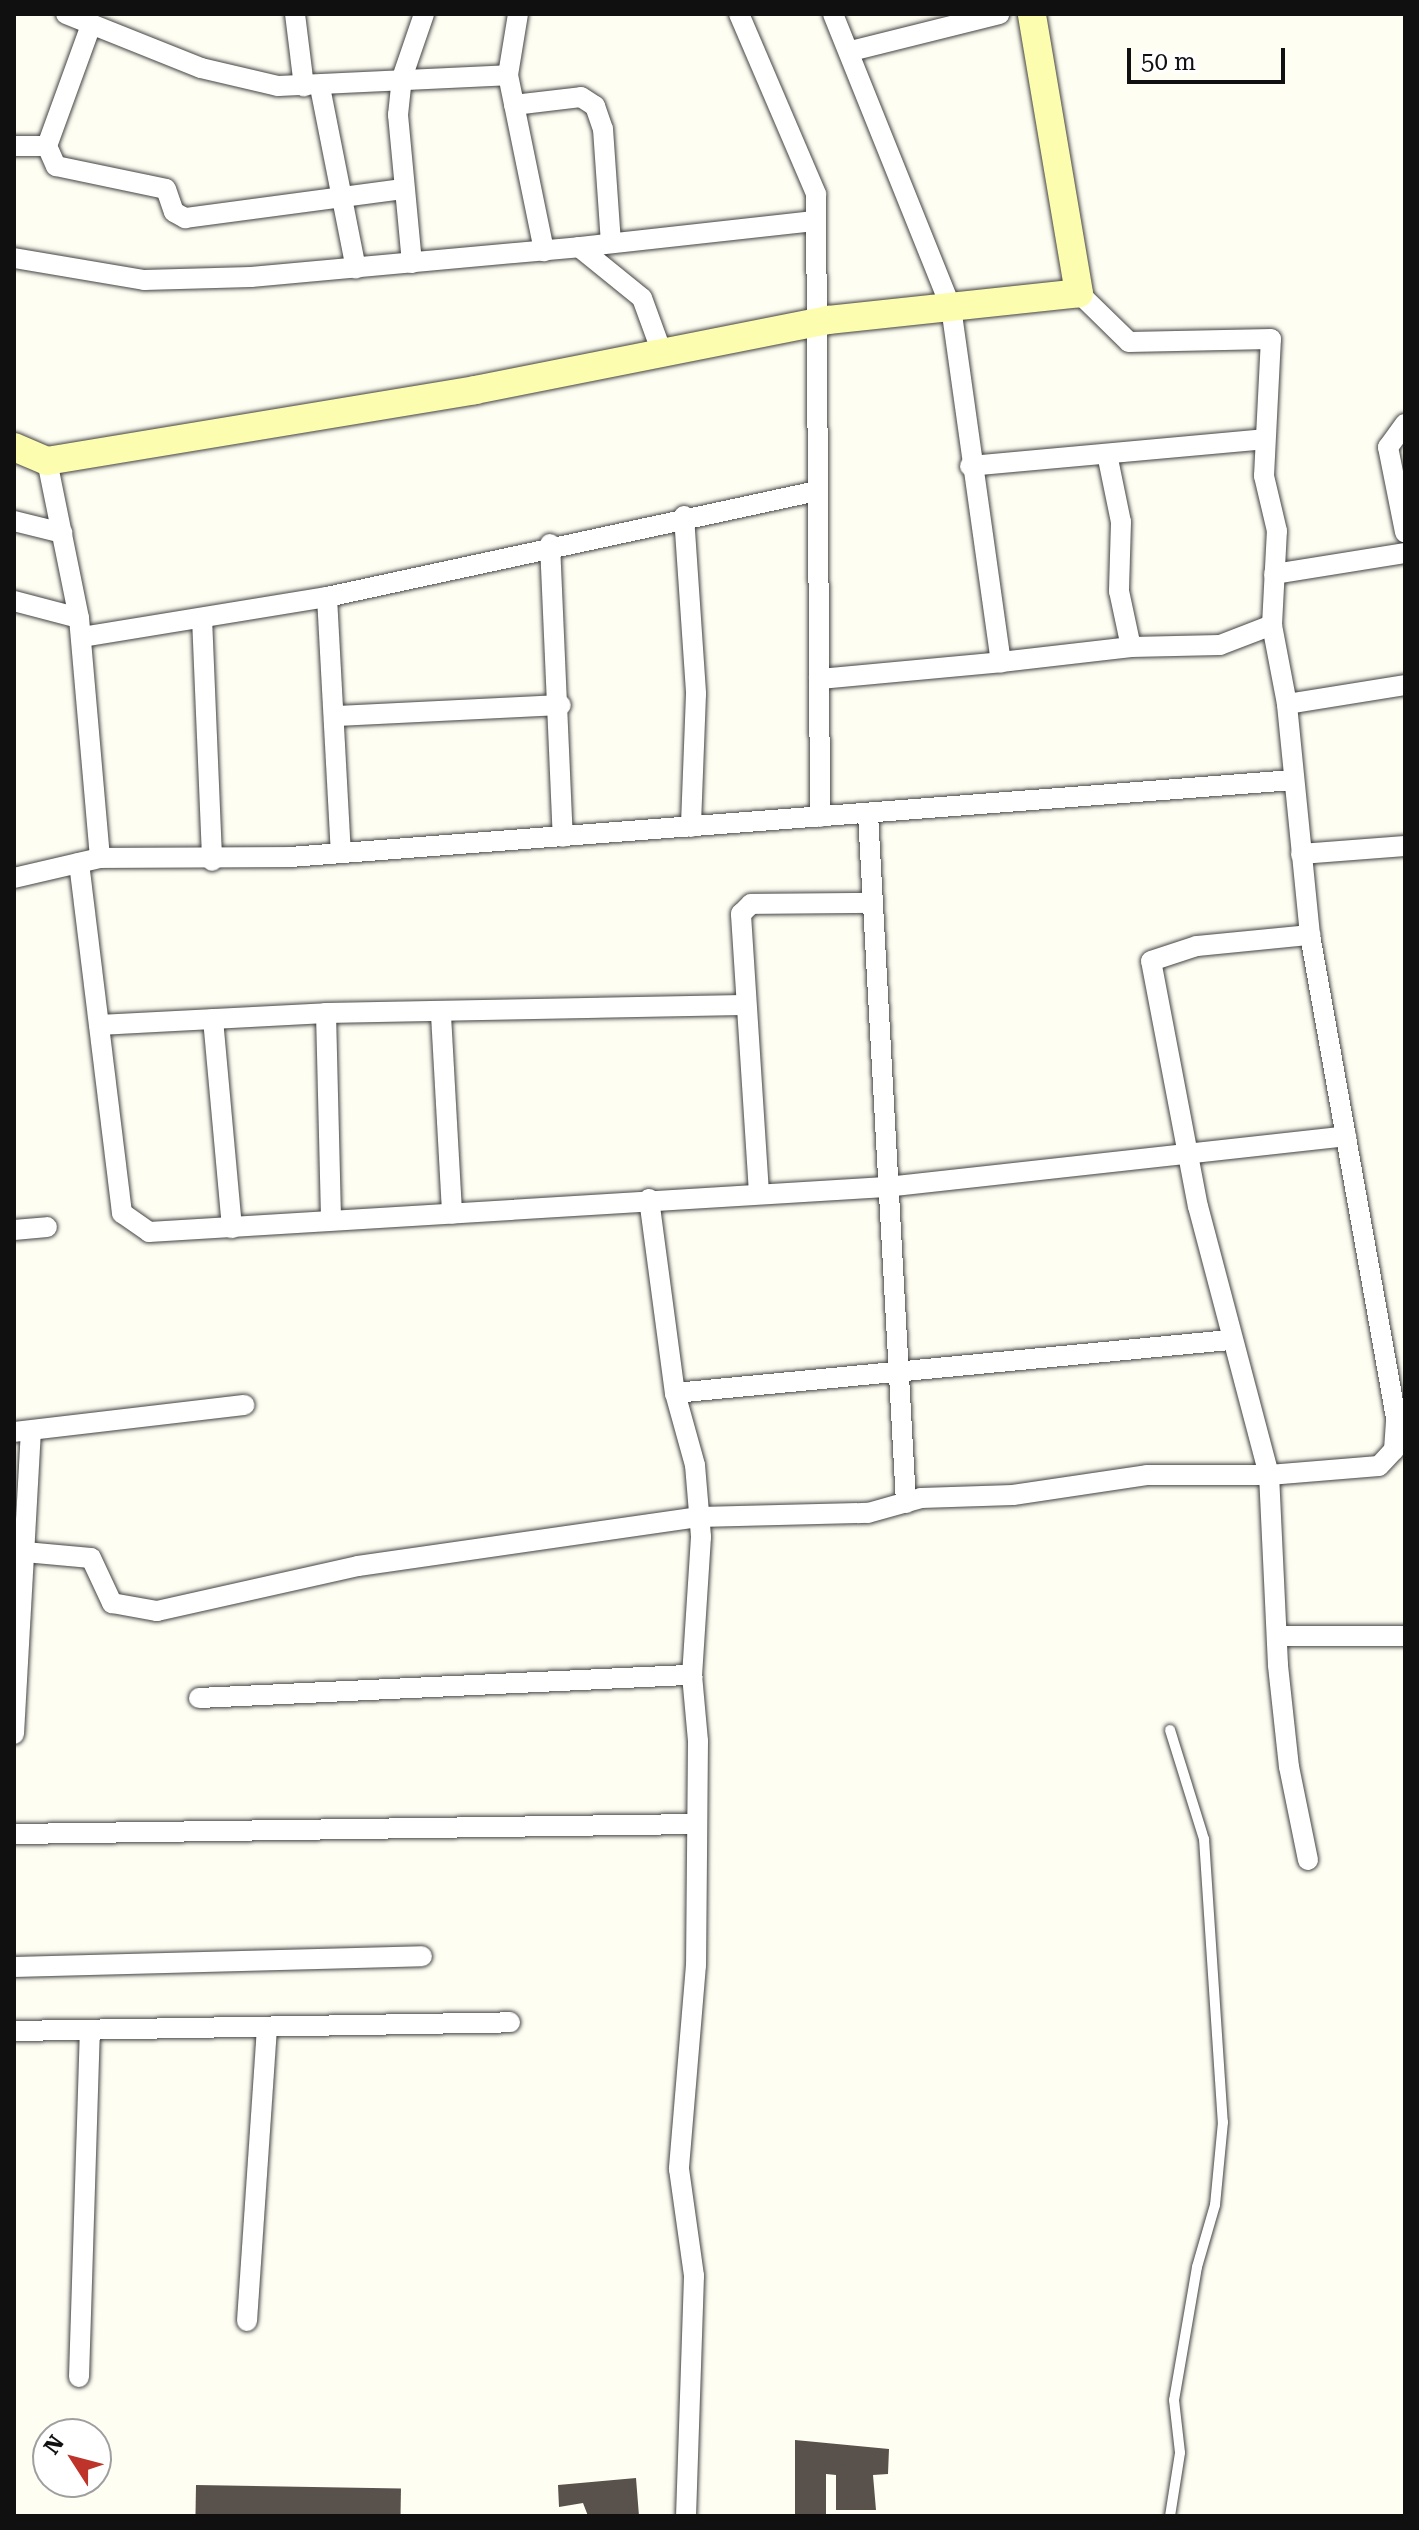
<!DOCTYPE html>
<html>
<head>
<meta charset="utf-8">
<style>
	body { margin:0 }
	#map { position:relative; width:1419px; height:2530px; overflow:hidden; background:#fffef3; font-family:"Roboto Serif",serif }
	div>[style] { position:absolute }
	.building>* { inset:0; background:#59524c; transform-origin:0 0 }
	.roads { filter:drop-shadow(0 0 2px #434343) drop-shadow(0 0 2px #434343) }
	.lane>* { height:10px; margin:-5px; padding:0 5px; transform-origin:5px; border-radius:5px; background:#fff }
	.street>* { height:20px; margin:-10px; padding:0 10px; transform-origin:10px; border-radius:10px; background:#fff }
	.secondary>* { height:28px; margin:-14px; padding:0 14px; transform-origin:14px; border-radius:14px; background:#fdfdb0 }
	span { translate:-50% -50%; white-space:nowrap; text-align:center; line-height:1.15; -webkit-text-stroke:8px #fff; paint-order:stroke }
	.frame { position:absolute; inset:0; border:16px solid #101010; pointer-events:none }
	.north { position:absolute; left:32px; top:2418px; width:80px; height:80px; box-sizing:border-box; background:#fff; border:2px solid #9f9f9f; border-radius:50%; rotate:306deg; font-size:22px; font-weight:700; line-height:32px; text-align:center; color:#101010 }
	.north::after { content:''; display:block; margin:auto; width:28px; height:36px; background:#be332a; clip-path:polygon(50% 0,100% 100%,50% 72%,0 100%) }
	.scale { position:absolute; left:1127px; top:48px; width:158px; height:36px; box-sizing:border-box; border:4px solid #101010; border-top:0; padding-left:10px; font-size:24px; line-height:28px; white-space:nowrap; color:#101010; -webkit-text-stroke:6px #fff; paint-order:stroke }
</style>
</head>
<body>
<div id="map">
	<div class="building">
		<div style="clip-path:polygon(795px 2440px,889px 2449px,888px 2474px,873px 2475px,876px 2510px,836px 2510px,836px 2475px,826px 2474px,826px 2516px,795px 2516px)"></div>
		<div style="clip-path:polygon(636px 2478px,639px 2516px,588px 2516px,583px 2503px,559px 2507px,558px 2485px)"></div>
		<div style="left:196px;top:2485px;width:205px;height:31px;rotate:1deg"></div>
	</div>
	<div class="roads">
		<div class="lane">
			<div style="left:1170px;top:1730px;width:114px;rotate:72.7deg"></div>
			<div style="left:1204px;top:1839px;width:284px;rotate:86.2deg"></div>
			<div style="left:1223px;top:2122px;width:83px;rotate:95.5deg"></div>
			<div style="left:1215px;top:2205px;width:65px;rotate:106.2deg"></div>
			<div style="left:1197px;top:2267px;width:135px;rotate:99.8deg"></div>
			<div style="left:1174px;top:2400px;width:53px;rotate:83.5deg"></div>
			<div style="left:1180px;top:2453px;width:64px;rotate:99deg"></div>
		</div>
		<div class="street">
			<div style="left:66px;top:14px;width:145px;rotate:21.8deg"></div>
			<div style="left:201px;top:68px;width:79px;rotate:13.2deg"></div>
			<div style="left:278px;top:86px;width:230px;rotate:-2.7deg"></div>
			<div style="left:295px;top:14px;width:73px;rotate:82.9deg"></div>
			<div style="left:518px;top:14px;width:62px;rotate:99.3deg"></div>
			<div style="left:508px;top:75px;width:180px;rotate:78.4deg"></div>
			<div style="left:739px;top:14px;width:196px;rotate:66.8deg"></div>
			<div style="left:816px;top:194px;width:623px;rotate:89.63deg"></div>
			<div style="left:833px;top:14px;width:316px;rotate:68.1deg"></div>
			<div style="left:951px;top:307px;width:359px;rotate:82deg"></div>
			<div style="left:1001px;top:662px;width:131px;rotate:-6.6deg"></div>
			<div style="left:1131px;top:647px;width:89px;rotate:-1.3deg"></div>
			<div style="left:1220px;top:645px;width:56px;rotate:-21deg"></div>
			<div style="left:91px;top:25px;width:129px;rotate:110deg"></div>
			<div style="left:47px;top:146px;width:22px;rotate:66deg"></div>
			<div style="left:56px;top:166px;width:112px;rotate:11.8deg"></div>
			<div style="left:166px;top:189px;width:24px;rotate:71deg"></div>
			<div style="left:174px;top:212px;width:13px;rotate:29deg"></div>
			<div style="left:185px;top:218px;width:219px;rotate:-7.6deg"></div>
			<div style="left:851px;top:51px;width:153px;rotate:-14deg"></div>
			<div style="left:320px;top:87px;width:185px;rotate:78.8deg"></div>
			<div style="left:514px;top:105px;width:67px;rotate:-6.8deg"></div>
			<div style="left:581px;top:97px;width:17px;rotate:33deg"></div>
			<div style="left:595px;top:106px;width:24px;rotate:71deg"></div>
			<div style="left:603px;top:129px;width:114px;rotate:86deg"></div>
			<div style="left:14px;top:146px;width:33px"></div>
			<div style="left:579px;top:247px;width:238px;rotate:-6.3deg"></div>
			<div style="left:14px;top:258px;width:132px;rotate:9.6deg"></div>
			<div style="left:144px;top:280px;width:107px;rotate:-1.6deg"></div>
			<div style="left:251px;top:277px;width:329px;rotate:-5.2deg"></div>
			<div style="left:579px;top:247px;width:81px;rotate:39deg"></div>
			<div style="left:642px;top:298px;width:59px;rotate:70deg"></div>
			<div style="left:412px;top:263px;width:149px;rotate:-95.4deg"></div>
			<div style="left:398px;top:115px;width:37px;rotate:-84deg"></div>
			<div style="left:402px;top:78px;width:68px;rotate:-71deg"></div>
			<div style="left:1405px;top:424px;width:29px;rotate:126deg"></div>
			<div style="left:1388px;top:447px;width:87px;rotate:78.7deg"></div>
			<div style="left:1107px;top:454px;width:69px;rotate:78.4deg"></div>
			<div style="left:1121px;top:522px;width:69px;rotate:91.7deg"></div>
			<div style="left:1119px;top:591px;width:57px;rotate:77.9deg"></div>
			<div style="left:970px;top:466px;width:296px;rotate:-5.2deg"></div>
			<div style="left:684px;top:516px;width:178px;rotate:86.1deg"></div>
			<div style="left:696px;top:694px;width:133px;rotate:92.2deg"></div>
			<div style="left:14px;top:521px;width:50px;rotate:13.8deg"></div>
			<div style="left:550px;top:544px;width:293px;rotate:87.5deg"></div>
			<div style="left:1274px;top:574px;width:133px;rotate:-9.1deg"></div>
			<div style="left:327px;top:597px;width:256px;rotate:86.9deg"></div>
			<div style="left:14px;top:601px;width:67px;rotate:14.7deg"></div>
			<div style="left:79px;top:618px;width:160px;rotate:-101.5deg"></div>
			<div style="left:202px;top:618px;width:243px;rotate:87.6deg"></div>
			<div style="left:82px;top:637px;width:248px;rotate:-9.3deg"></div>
			<div style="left:327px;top:597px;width:501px;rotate:-12.21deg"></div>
			<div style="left:819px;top:679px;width:183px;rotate:-5.3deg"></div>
			<div style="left:1287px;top:704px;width:120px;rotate:-9.1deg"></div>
			<div style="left:337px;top:716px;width:224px;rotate:-2.8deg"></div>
			<div style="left:868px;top:814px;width:690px;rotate:86.84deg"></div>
			<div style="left:1301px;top:854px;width:104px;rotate:-4.4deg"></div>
			<div style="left:100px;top:858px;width:190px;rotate:-0.3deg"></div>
			<div style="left:290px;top:857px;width:1007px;rotate:-4.39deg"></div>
			<div style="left:79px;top:863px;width:353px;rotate:83deg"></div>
			<div style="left:122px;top:1213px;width:33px;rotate:35deg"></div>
			<div style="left:149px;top:1232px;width:738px;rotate:-3.49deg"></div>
			<div style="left:886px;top:1187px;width:463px;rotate:-6.3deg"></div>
			<div style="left:14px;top:878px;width:88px;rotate:-13.1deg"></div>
			<div style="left:100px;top:858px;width:241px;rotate:-95deg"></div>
			<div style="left:326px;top:1013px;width:207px;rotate:88.6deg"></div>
			<div style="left:441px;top:1015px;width:199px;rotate:86.8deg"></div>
			<div style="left:213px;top:1019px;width:210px;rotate:84.8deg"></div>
			<div style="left:99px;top:1025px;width:227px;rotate:-3deg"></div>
			<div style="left:326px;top:1013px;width:417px;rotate:-1.1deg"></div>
			<div style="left:759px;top:1193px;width:280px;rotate:-93.7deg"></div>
			<div style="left:741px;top:914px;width:14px;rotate:-45deg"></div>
			<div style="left:751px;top:904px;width:121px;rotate:-0.5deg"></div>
			<div style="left:649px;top:1199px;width:196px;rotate:82.4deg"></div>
			<div style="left:675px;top:1393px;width:75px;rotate:74.5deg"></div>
			<div style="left:695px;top:1465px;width:72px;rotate:85.2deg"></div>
			<div style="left:701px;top:1537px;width:138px;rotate:93.7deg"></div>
			<div style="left:692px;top:1675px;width:66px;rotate:84.8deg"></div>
			<div style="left:698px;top:1741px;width:224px;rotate:90.5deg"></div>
			<div style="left:696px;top:1965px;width:205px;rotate:94.8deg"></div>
			<div style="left:679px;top:2169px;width:108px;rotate:82deg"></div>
			<div style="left:694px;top:2276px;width:240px;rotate:91.9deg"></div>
			<div style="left:14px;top:1230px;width:33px;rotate:-5deg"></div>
			<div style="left:675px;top:1393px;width:557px;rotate:-5.46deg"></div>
			<div style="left:14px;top:1432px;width:232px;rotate:-6.7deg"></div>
			<div style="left:14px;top:1551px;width:77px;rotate:5.2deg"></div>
			<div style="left:91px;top:1558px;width:50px;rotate:65deg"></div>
			<div style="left:112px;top:1603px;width:46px;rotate:10.1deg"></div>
			<div style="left:157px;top:1611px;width:206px;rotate:-12.6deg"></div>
			<div style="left:358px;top:1566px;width:345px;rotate:-8.2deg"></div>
			<div style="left:699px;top:1517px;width:169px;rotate:-1.4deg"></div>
			<div style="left:868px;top:1513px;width:55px;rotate:-15.8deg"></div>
			<div style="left:921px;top:1498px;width:92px;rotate:-1.9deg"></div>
			<div style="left:1013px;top:1495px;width:135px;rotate:-8.5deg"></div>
			<div style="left:1147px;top:1475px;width:122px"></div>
			<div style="left:1269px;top:1475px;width:277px;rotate:-104.8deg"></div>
			<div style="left:1198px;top:1207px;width:250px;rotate:-100.8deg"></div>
			<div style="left:1151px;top:961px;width:48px;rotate:-18.1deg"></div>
			<div style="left:1197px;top:946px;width:114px;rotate:-5.6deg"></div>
			<div style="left:1310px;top:935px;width:232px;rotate:-95.7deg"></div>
			<div style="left:1287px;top:704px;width:80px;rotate:-100.8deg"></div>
			<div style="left:1272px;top:625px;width:94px;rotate:-87deg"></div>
			<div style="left:1277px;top:531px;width:57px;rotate:-103.3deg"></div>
			<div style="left:1264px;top:476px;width:137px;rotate:-87.1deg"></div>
			<div style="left:1271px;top:339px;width:142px;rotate:178.8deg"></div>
			<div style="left:1129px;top:342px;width:70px;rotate:-135.6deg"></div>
			<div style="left:1277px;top:1636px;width:128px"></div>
			<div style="left:199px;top:1698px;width:494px;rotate:-2.7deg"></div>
			<div style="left:14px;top:1734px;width:300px;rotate:-86.8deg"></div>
			<div style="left:14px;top:1834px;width:683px;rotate:-0.84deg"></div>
			<div style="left:1308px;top:1860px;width:95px;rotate:-101.5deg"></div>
			<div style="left:1289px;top:1767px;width:103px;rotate:-96.2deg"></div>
			<div style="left:1278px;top:1665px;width:190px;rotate:-92.7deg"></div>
			<div style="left:1269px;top:1475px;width:110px;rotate:-4.7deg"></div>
			<div style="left:1379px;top:1466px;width:22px;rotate:-47deg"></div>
			<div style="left:1394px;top:1450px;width:32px;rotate:-86deg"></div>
			<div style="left:1396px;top:1418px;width:498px;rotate:-100.1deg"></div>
			<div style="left:14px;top:1967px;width:408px;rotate:-1.5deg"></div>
			<div style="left:14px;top:2031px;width:496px;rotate:-1deg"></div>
			<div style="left:247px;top:2321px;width:294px;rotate:-86.1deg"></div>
			<div style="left:79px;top:2377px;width:346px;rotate:-88.2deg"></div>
		</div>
		<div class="secondary">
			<div style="left:14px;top:447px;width:36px;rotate:23deg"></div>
			<div style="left:47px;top:461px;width:434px;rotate:-9.4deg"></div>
			<div style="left:475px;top:390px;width:360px;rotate:-11.2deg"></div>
			<div style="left:828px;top:320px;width:252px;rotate:-6.1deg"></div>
			<div style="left:1079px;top:293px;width:283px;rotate:-99.6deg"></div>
		</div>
	</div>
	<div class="frame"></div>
	<div class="north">N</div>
	<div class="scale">50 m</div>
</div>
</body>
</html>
